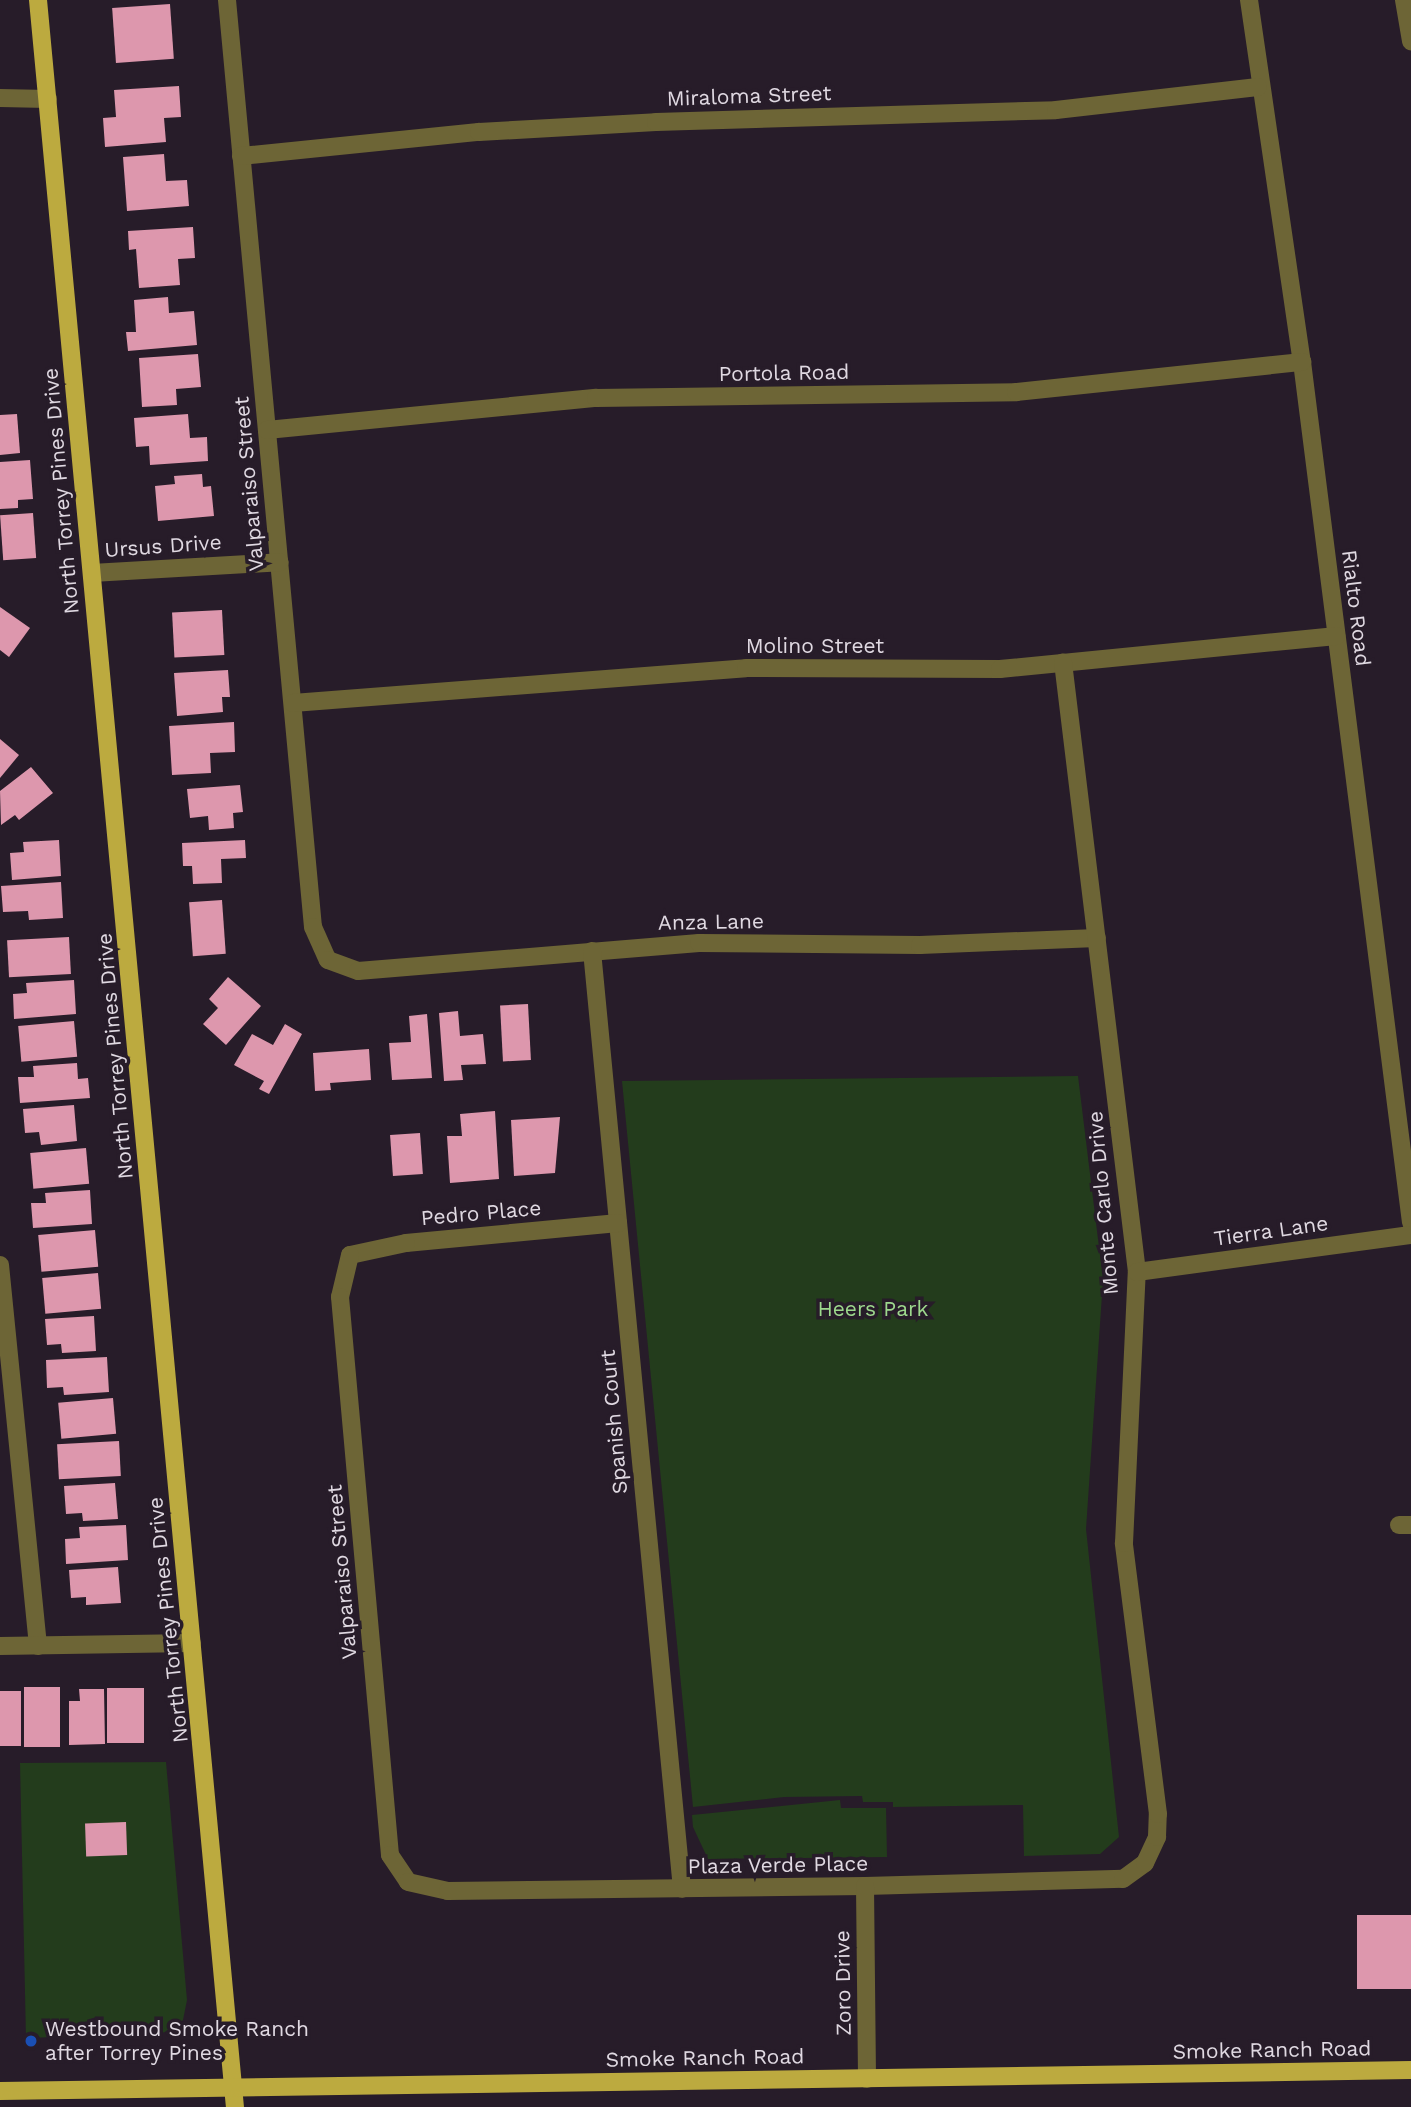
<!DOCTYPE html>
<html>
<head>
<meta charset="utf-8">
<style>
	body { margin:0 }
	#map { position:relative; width:1411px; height:2107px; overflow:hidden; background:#271c29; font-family:"Work Sans",sans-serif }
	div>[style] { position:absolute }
	.green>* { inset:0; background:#233c1c }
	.building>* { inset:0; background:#dd97ad; transform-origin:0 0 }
	.minor>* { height:18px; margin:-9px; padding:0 9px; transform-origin:9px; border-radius:9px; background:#6d6536 }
	.major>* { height:18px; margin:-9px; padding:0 9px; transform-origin:9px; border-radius:9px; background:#bcaa3f }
	.dots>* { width:19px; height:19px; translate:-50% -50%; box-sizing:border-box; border:4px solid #271c29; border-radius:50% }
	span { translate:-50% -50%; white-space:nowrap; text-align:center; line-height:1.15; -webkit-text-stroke:7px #271c29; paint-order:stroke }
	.street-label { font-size:21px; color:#e0d9e2 }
	.park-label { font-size:21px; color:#9dd88d }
	.poi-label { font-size:21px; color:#e0d9e2 }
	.left { translate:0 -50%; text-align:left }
</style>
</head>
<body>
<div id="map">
	<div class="green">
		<div style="clip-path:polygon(1078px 1076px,1103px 1280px,1086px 1529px,1119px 1837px,1100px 1854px,1024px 1856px,1023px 1805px,893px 1807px,893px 1802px,863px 1802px,862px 1796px,784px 1797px,693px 1807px,622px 1081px)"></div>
		<div style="clip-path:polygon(166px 1762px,187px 2000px,183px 2020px,167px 2032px,148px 2034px,26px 2038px,20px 1763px)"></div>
		<div style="clip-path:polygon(840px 1800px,841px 1808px,886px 1808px,887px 1857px,708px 1859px,693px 1827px,692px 1815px)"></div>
	</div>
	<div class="building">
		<div style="left:170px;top:4px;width:55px;height:58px;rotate:86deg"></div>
		<div style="clip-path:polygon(179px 86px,181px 117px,164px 118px,166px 142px,105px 147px,103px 118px,116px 117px,114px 90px)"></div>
		<div style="clip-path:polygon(164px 154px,166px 181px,187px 180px,189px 206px,127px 211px,123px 157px)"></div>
		<div style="clip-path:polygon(193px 227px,195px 258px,178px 259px,180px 285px,139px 288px,136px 249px,129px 250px,128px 231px)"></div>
		<div style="clip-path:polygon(168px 297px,169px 313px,194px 311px,197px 345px,128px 351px,126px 332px,136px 332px,134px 300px)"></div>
		<div style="clip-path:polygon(198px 354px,201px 387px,176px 389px,177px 405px,142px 407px,139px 358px)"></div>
		<div style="clip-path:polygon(17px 414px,20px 453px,0 455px,0 415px)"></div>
		<div style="clip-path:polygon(188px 414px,190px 438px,207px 437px,208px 461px,150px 465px,149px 446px,136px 447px,134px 418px)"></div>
		<div style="clip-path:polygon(30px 460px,33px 499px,18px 500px,18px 508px,0 509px,0 462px)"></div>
		<div style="clip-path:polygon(202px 474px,203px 487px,211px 486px,214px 516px,158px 521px,155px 486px,175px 484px,174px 476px)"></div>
		<div style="left:33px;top:513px;width:45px;height:33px;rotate:86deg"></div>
		<div style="clip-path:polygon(0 607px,30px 628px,9px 657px,0 650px)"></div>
		<div style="left:222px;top:610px;width:45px;height:50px;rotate:87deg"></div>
		<div style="clip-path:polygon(228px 670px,230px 697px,222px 697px,223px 712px,177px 716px,174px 673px)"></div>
		<div style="clip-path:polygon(234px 722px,235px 752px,210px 753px,211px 773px,172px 775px,169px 726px)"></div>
		<div style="clip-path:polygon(0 739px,19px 755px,0 778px)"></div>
		<div style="clip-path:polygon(31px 767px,53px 793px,19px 820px,15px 815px,1px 825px,0 791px)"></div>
		<div style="clip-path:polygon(240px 785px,243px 812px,233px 813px,234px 828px,209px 830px,208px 816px,190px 818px,187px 789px)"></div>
		<div style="clip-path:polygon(59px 840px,61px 876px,12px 880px,10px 853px,24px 852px,23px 842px)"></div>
		<div style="clip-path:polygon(245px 840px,246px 858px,221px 859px,222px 883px,193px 884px,192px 866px,183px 866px,182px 843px)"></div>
		<div style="clip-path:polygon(61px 882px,63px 918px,29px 920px,28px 911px,3px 912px,1px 886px)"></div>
		<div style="left:222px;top:900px;width:54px;height:33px;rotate:86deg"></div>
		<div style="left:69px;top:937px;width:37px;height:62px;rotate:87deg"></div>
		<div style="clip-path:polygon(228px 977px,261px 1006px,226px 1045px,203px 1024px,218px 1008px,209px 999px)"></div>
		<div style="clip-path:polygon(74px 980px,76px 1014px,14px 1019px,13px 994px,27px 993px,26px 983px)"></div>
		<div style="left:528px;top:1004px;width:56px;height:28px;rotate:87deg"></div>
		<div style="clip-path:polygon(458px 1011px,460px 1036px,483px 1034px,486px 1064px,461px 1065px,463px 1080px,444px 1081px,439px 1013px)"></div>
		<div style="clip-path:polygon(427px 1014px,432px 1078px,392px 1080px,389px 1043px,411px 1042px,409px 1016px)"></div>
		<div style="left:74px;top:1021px;width:36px;height:56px;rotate:85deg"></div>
		<div style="clip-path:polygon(285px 1024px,302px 1034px,269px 1094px,259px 1089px,264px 1081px,234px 1065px,252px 1034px,273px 1045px)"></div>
		<div style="clip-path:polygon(369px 1049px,371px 1080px,330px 1083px,331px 1090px,315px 1091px,313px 1053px)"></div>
		<div style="clip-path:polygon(77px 1063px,78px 1079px,88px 1078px,90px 1098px,20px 1103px,18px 1077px,34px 1077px,33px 1066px)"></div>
		<div style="clip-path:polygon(74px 1105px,77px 1141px,41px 1145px,39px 1132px,25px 1133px,23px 1109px)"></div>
		<div style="clip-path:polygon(495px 1111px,499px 1179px,450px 1183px,447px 1136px,462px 1136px,460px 1114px)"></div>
		<div style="clip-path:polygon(560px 1117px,555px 1173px,514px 1176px,511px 1120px)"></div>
		<div style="left:420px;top:1133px;width:41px;height:30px;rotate:86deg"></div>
		<div style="left:86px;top:1148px;width:36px;height:56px;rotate:85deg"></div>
		<div style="clip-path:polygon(90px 1190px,92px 1224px,33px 1228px,31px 1203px,46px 1203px,45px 1193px)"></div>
		<div style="left:95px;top:1230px;width:37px;height:57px;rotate:85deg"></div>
		<div style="left:98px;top:1273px;width:36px;height:56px;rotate:85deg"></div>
		<div style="clip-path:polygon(94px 1316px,96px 1351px,62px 1353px,61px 1344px,47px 1345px,45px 1319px)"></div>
		<div style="clip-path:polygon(107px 1357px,109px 1392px,64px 1395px,63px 1387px,47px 1388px,46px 1360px)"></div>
		<div style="left:113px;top:1398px;width:36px;height:55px;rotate:85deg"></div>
		<div style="left:119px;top:1441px;width:35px;height:62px;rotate:87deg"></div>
		<div style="clip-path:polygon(115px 1483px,118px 1519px,83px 1521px,82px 1513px,66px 1514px,64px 1486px)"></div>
		<div style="clip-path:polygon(126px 1525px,128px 1560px,66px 1564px,65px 1539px,80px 1538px,79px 1527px)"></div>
		<div style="clip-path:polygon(118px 1567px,121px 1603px,86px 1605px,86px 1597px,71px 1598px,69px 1570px)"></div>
		<div style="left:24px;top:1687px;width:36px;height:60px"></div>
		<div style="left:144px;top:1688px;width:55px;height:37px;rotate:90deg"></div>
		<div style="clip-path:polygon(79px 1689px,104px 1689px,105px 1744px,69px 1745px,69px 1701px,80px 1701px)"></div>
		<div style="left:0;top:1691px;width:21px;height:55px"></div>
		<div style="left:126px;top:1822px;width:33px;height:41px;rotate:88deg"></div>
		<div style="left:1411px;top:1915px;width:74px;height:54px;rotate:90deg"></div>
	</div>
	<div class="minor">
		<div style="left:227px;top:0;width:931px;rotate:84.7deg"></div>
		<div style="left:313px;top:927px;width:36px;rotate:66deg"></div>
		<div style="left:328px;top:960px;width:32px;rotate:20deg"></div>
		<div style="left:358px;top:971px;width:342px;rotate:-4.7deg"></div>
		<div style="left:699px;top:943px;width:221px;rotate:0.5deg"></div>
		<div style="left:920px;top:945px;width:177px;rotate:-2.3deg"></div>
		<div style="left:1249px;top:0;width:366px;rotate:81.7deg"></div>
		<div style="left:1302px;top:362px;width:867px;rotate:82.78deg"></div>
		<div style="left:1404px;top:0;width:42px;rotate:80.3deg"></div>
		<div style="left:0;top:98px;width:48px;rotate:1.2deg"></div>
		<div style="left:241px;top:156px;width:239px;rotate:-5.8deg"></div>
		<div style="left:479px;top:132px;width:177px;rotate:-3.2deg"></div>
		<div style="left:656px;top:122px;width:400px;rotate:-1.7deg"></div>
		<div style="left:1056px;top:110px;width:203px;rotate:-6.5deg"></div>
		<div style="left:267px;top:430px;width:331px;rotate:-5.6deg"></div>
		<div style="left:596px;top:398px;width:420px;rotate:-0.8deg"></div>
		<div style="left:1016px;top:392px;width:288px;rotate:-6deg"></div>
		<div style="left:92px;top:573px;width:188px;rotate:-3.3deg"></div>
		<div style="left:293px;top:703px;width:454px;rotate:-4.4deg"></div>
		<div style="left:746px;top:668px;width:254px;rotate:0.2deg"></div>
		<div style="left:1000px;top:669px;width:338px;rotate:-5.6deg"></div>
		<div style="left:592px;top:951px;width:942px;rotate:84.52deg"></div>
		<div style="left:618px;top:1223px;width:213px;rotate:174.6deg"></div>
		<div style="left:406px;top:1243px;width:57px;rotate:167.9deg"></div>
		<div style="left:350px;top:1255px;width:43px;rotate:103.4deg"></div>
		<div style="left:340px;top:1297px;width:560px;rotate:84.88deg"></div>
		<div style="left:390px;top:1855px;width:32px;rotate:56deg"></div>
		<div style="left:408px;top:1882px;width:41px;rotate:12.7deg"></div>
		<div style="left:448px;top:1891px;width:417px;rotate:-0.7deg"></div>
		<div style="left:865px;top:1886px;width:258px;rotate:-1.6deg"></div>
		<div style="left:1123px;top:1879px;width:27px;rotate:-36deg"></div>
		<div style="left:1145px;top:1863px;width:29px;rotate:-65deg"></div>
		<div style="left:1157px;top:1837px;width:23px;rotate:-88deg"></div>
		<div style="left:1158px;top:1814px;width:273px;rotate:-97.2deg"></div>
		<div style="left:1124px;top:1543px;width:271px;rotate:-87.3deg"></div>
		<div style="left:1137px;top:1272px;width:614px;rotate:-96.92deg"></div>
		<div style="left:0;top:1265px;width:383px;rotate:84.3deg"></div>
		<div style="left:1137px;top:1272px;width:276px;rotate:-7.7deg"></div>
		<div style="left:1399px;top:1525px;width:12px"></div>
		<div style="left:0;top:1646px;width:192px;rotate:-0.9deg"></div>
		<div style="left:865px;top:1886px;width:193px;rotate:89.4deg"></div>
	</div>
	<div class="major">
		<div style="left:38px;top:0;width:2116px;rotate:84.66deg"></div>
		<div style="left:0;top:2091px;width:1411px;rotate:-0.85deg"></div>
	</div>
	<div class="dots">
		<div style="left:31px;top:2041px;background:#1a4fb4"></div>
	</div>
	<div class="street-label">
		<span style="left:749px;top:96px;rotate:-2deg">Miraloma Street</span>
		<span style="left:784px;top:373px;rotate:-1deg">Portola Road</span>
		<span style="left:249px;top:484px;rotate:-95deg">Valparaiso Street</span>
		<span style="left:61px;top:491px;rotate:-95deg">North Torrey Pines Drive</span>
		<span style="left:163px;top:546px;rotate:-4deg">Ursus Drive</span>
		<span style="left:1356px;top:608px;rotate:83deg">Rialto Road</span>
		<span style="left:815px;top:646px">Molino Street</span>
		<span style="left:711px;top:922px;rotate:-1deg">Anza Lane</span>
		<span style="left:115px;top:1056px;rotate:-95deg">North Torrey Pines Drive</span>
		<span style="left:1103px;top:1203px;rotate:-95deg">Monte Carlo Drive</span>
		<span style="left:481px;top:1213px;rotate:-5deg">Pedro Place</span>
		<span style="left:1271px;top:1231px;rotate:-8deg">Tierra Lane</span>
		<span style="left:614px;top:1422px;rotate:-95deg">Spanish Court</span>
		<span style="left:342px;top:1572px;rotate:-95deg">Valparaiso Street</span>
		<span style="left:168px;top:1620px;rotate:-96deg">North Torrey Pines Drive</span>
		<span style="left:778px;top:1865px;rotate:-1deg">Plaza Verde Place</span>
		<span style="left:843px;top:1983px;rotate:-91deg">Zoro Drive</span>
		<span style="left:1272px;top:2050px;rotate:-1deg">Smoke Ranch Road</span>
		<span style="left:705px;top:2058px;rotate:-1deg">Smoke Ranch Road</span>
	</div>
	<div class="park-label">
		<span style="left:873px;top:1309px">Heers Park</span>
	</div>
	<div class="poi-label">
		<span class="left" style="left:45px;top:2041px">Westbound Smoke Ranch<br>after Torrey Pines</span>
	</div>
</div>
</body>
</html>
